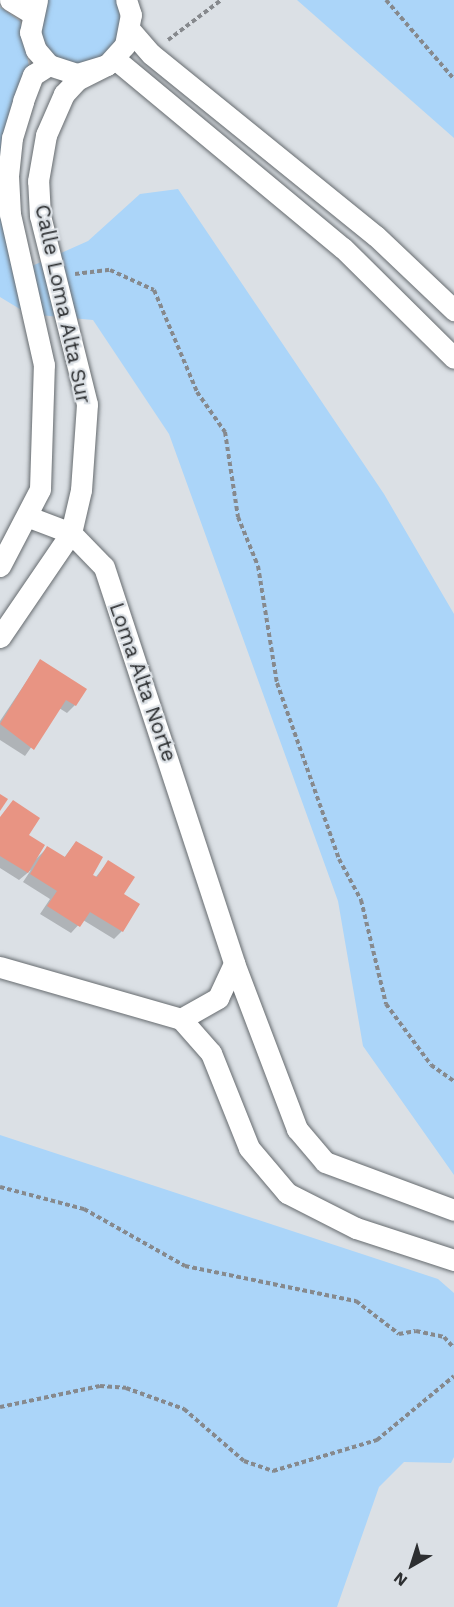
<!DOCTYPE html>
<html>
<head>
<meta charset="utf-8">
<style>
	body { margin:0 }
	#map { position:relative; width:454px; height:1607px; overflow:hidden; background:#dbe0e5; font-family:"Work Sans",sans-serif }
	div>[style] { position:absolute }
	.green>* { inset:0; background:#abd5f9 }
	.shadow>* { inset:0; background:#0003 }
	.building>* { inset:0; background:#e89483 }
	.path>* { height:4px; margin-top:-2px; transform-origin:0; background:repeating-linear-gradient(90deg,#86898d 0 4.5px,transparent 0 7.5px) }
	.roads { filter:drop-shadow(0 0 2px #666b6f) drop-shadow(0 0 2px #666b6f) }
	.street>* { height:21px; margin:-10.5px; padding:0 10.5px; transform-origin:10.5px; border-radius:10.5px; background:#fff }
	span { translate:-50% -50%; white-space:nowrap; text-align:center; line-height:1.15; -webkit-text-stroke:4.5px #dbe0e5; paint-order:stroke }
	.street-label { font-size:21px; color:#2d2f31 }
	.north { position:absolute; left:382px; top:1535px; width:60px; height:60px; -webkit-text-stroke:4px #dbe0e5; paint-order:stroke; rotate:219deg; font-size:16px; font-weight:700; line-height:24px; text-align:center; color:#2d2f31 }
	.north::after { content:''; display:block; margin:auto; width:21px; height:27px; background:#2d2f31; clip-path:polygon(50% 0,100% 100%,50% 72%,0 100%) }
</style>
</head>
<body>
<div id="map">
	<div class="green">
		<div style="clip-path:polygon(46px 0,117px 0,122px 29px,109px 53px,78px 66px,54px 58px,38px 31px)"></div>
		<div style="clip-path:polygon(298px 0,454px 0,454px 138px,297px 0)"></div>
		<div style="clip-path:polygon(0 7px,20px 21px,29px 66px,0 156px)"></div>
		<div style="clip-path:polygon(0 176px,14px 274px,88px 241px,140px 194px,178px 189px,384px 494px,454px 614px,454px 1175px,363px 1046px,338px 901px,169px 434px,93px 320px,28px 314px,0 297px)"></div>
		<div style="clip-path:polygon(0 1135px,438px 1279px,454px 1293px,454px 1457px,451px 1463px,404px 1462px,379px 1487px,337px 1607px,0 1607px)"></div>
	</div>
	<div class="shadow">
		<div style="clip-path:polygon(40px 661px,75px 705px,67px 713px,59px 708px,25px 756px,0 740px,0 721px)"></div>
		<div style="clip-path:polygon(13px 802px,36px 859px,47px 848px,64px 858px,76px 842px,90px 875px,95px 878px,108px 862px,122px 894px,122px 931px,114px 939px,83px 920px,71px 933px,40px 914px,50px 899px,23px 882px,31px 870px,19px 880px,0 868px,0 818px)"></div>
	</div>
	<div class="building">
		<div style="clip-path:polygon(40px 659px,87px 689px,76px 706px,66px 700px,34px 750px,0 724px)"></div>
		<div style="clip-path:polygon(0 794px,8px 799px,0 811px)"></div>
		<div style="clip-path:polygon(13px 800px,40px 818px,29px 835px,45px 845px,28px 873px,0 856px,0 817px)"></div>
		<div style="clip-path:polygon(76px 841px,103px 857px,93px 875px,97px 877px,108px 860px,135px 877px,124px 894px,140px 904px,123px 932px,90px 912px,80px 927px,47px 906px,57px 891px,30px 874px,47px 846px,65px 857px)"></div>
	</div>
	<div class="path">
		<div style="left:386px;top:0;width:104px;rotate:49.3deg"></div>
		<div style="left:168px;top:40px;width:66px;rotate:-37deg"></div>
		<div style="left:75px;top:274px;width:35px;rotate:-7deg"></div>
		<div style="left:110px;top:270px;width:48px;rotate:24.4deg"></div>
		<div style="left:154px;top:290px;width:111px;rotate:67.1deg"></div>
		<div style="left:197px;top:392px;width:49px;rotate:55deg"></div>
		<div style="left:225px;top:432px;width:86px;rotate:81.3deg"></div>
		<div style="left:238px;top:517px;width:53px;rotate:67.8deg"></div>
		<div style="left:258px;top:566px;width:119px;rotate:80.8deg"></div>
		<div style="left:277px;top:683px;width:187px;rotate:70.6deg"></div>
		<div style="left:339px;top:859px;width:47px;rotate:61.8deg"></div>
		<div style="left:361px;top:900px;width:107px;rotate:76.5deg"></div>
		<div style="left:386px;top:1004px;width:76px;rotate:53.6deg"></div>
		<div style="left:431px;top:1065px;width:28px;rotate:35deg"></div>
		<div style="left:0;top:1187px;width:87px;rotate:14.7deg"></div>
		<div style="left:84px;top:1209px;width:116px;rotate:29.4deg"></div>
		<div style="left:185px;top:1266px;width:175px;rotate:11.6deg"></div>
		<div style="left:356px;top:1301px;width:54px;rotate:37.5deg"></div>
		<div style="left:399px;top:1334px;width:17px;rotate:-10deg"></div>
		<div style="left:416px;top:1331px;width:29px;rotate:12deg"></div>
		<div style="left:444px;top:1337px;width:15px;rotate:48deg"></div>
		<div style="left:0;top:1407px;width:102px;rotate:-11.9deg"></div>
		<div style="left:100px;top:1386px;width:26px;rotate:4deg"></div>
		<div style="left:126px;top:1388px;width:62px;rotate:19.9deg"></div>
		<div style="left:184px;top:1409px;width:79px;rotate:40.9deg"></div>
		<div style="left:244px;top:1461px;width:31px;rotate:19deg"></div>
		<div style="left:273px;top:1471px;width:109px;rotate:-16.6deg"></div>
		<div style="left:377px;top:1440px;width:100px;rotate:-39.7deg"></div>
	</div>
	<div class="roads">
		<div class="street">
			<div style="left:10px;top:0;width:26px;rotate:31deg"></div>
			<div style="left:37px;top:0;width:33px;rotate:102deg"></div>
			<div style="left:30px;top:32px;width:19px;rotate:72deg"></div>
			<div style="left:36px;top:50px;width:20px;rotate:49deg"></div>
			<div style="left:49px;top:65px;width:29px;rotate:18deg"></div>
			<div style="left:77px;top:74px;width:31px;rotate:-17deg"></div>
			<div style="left:107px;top:65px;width:27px;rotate:-48deg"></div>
			<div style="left:125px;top:45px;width:31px;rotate:-79deg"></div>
			<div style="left:131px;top:15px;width:16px;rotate:-108deg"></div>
			<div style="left:130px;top:30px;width:32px;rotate:49deg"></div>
			<div style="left:151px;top:54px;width:289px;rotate:39deg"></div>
			<div style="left:376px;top:236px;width:108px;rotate:43.5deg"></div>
			<div style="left:115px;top:59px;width:296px;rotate:39.7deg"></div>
			<div style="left:343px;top:248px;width:156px;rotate:44.7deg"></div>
			<div style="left:29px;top:517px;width:45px;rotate:20.9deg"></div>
			<div style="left:71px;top:533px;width:47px;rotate:45.9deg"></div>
			<div style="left:104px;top:567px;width:417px;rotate:71.8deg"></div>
			<div style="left:234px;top:963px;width:178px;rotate:69.2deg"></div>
			<div style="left:297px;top:1129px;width:43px;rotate:49.7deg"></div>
			<div style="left:325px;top:1162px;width:138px;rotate:20.4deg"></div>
			<div style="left:0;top:566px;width:87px;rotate:-62.5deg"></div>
			<div style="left:40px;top:489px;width:124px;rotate:-88.2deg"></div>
			<div style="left:44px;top:365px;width:155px;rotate:-102.7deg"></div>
			<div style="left:10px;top:214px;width:38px;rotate:-93deg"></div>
			<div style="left:8px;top:176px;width:38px;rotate:-84deg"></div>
			<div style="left:12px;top:138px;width:39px;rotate:-73deg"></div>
			<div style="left:23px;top:101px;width:28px;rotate:-69deg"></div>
			<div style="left:33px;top:75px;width:19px;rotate:-32deg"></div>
			<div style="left:0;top:637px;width:126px;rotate:-55.7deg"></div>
			<div style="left:71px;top:533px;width:44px;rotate:-76.9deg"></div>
			<div style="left:81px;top:490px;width:86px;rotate:-86deg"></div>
			<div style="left:87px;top:404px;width:194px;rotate:-104deg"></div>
			<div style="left:40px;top:216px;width:35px;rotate:-93deg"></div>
			<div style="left:38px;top:181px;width:47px;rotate:-80.1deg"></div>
			<div style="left:46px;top:135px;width:45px;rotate:-66.3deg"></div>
			<div style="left:64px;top:94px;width:19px;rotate:-47deg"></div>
			<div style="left:77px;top:80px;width:34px;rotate:-27deg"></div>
			<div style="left:0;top:967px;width:188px;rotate:16deg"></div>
			<div style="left:181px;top:1019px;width:45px;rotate:48.6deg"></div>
			<div style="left:211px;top:1053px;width:102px;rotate:68.2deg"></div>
			<div style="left:249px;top:1148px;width:59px;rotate:49.8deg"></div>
			<div style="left:287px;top:1193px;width:77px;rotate:26.9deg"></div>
			<div style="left:356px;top:1228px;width:103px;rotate:18.1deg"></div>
			<div style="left:181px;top:1019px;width:43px;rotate:-29.6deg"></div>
			<div style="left:218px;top:998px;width:38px;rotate:-65deg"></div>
		</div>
	</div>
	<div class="street-label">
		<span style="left:63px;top:304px;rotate:78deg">Calle Loma Alta Sur</span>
		<span style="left:143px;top:682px;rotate:71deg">Loma Alta Norte</span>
	</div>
	<div class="north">N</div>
</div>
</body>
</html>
